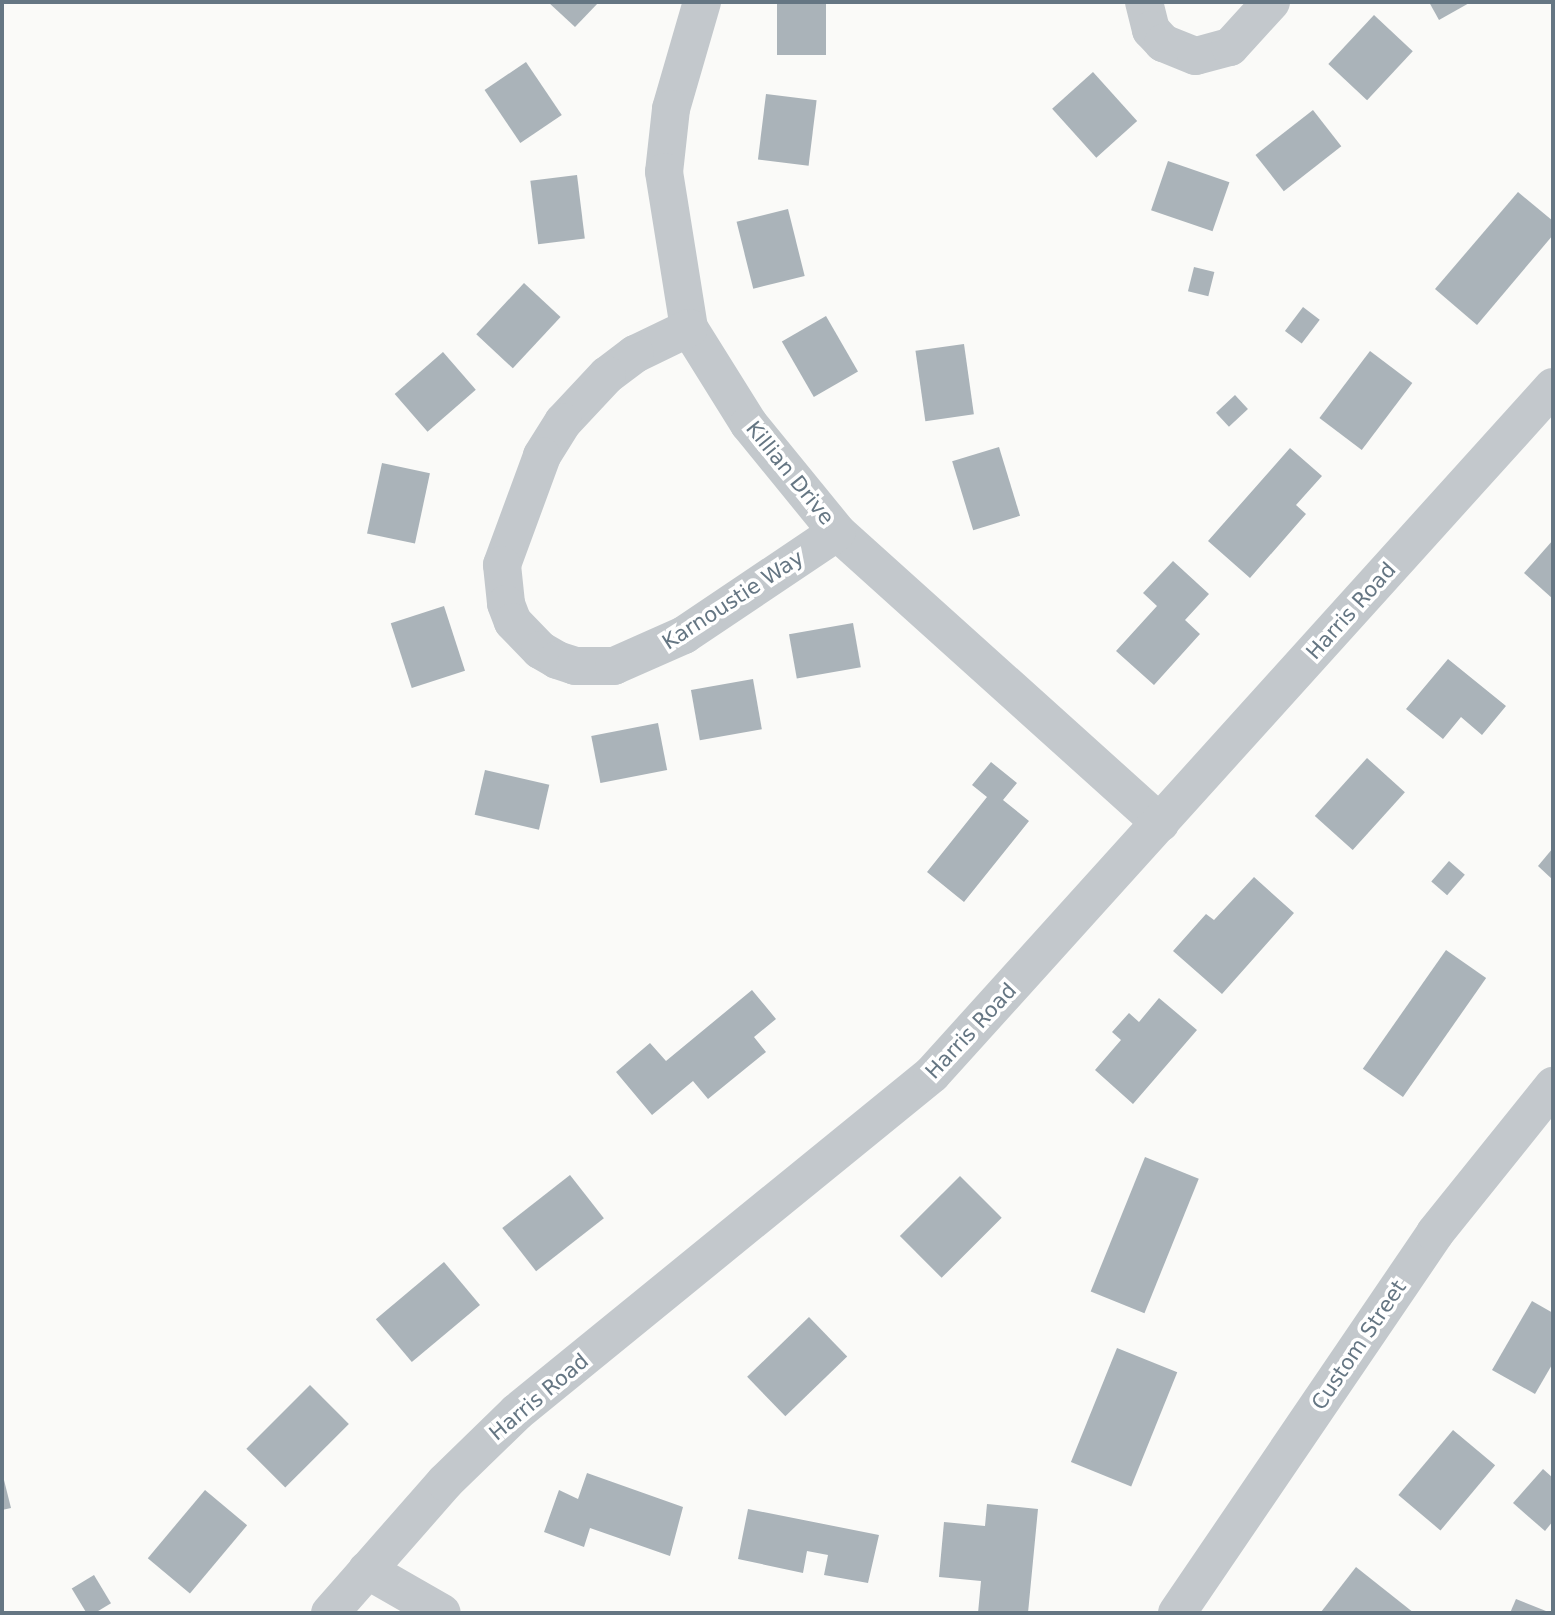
<!DOCTYPE html>
<html>
<head>
<meta charset="utf-8">
<style>
	body { margin:0 }
	#map { position:relative; width:1555px; height:1615px; overflow:hidden; background:#fafaf8; font-family:"DejaVu Sans",sans-serif }
	div>[style] { position:absolute }
	.building>* { inset:0; background:#aab3b9; transform-origin:0 0 }
	.minor>* { height:38px; margin:-19px; padding:0 19px; transform-origin:19px; border-radius:19px; background:#c3c8cc }
	.tertiary>* { height:38px; margin:-19px; padding:0 19px; transform-origin:19px; border-radius:19px; background:#c3c8cc }
	span { translate:-50% -50%; white-space:nowrap; text-align:center; line-height:1.15; -webkit-text-stroke:7px #fff; paint-order:stroke }
	.street-label { font-size:21px; color:#657683 }
	.frame { position:absolute; inset:0; border:4px solid #657683; pointer-events:none }
</style>
</head>
<body>
<div id="map">
	<div class="building">
		<div style="clip-path:polygon(548px 2px,599px 2px,575px 27px)"></div>
		<div style="left:777px;top:2px;width:49px;height:53px"></div>
		<div style="clip-path:polygon(1429px 2px,1471px 2px,1439px 20px)"></div>
		<div style="left:1374px;top:15px;width:53px;height:67px;rotate:43deg"></div>
		<div style="left:526px;top:62px;width:64px;height:50px;rotate:56deg"></div>
		<div style="left:1093px;top:72px;width:66px;height:55px;rotate:48deg"></div>
		<div style="left:766px;top:94px;width:51px;height:66px;rotate:7deg"></div>
		<div style="left:1313px;top:110px;width:46px;height:73px;rotate:52deg"></div>
		<div style="left:1168px;top:161px;width:65px;height:52px;rotate:19deg"></div>
		<div style="left:577px;top:175px;width:64px;height:47px;rotate:83deg"></div>
		<div style="clip-path:polygon(1518px 192px,1553px 221px,1553px 235px,1477px 325px,1435px 289px)"></div>
		<div style="left:788px;top:209px;width:69px;height:53px;rotate:76deg"></div>
		<div style="left:1194px;top:267px;width:21px;height:25px;rotate:14deg"></div>
		<div style="left:524px;top:283px;width:50px;height:70px;rotate:43deg"></div>
		<div style="left:1303px;top:307px;width:21px;height:30px;rotate:37deg"></div>
		<div style="left:826px;top:316px;width:64px;height:51px;rotate:60deg"></div>
		<div style="left:964px;top:344px;width:71px;height:49px;rotate:82deg"></div>
		<div style="left:1370px;top:351px;width:53px;height:84px;rotate:37deg"></div>
		<div style="left:443px;top:352px;width:50px;height:64px;rotate:49deg"></div>
		<div style="left:1235px;top:395px;width:19px;height:26px;rotate:47deg"></div>
		<div style="left:999px;top:447px;width:72px;height:49px;rotate:73deg"></div>
		<div style="clip-path:polygon(1290px 448px,1322px 476px,1296px 505px,1306px 514px,1250px 578px,1208px 541px)"></div>
		<div style="left:382px;top:463px;width:49px;height:72px;rotate:12deg"></div>
		<div style="clip-path:polygon(1553px 540px,1553px 599px,1524px 573px)"></div>
		<div style="clip-path:polygon(1173px 561px,1209px 594px,1185px 620px,1200px 634px,1154px 685px,1116px 651px,1157px 606px,1143px 593px)"></div>
		<div style="left:444px;top:606px;width:68px;height:56px;rotate:72deg"></div>
		<div style="left:853px;top:623px;width:45px;height:65px;rotate:80deg"></div>
		<div style="clip-path:polygon(1448px 659px,1506px 706px,1482px 735px,1461px 717px,1443px 739px,1406px 709px)"></div>
		<div style="left:753px;top:679px;width:51px;height:63px;rotate:80deg"></div>
		<div style="left:658px;top:723px;width:48px;height:68px;rotate:79deg"></div>
		<div style="left:1367px;top:758px;width:51px;height:78px;rotate:42deg"></div>
		<div style="clip-path:polygon(991px 762px,1017px 783px,1003px 800px,1029px 821px,964px 902px,927px 872px,987px 797px,972px 785px)"></div>
		<div style="left:485px;top:770px;width:66px;height:46px;rotate:13deg"></div>
		<div style="clip-path:polygon(1553px 848px,1553px 880px,1538px 866px)"></div>
		<div style="left:1449px;top:861px;width:21px;height:27px;rotate:41deg"></div>
		<div style="clip-path:polygon(1254px 877px,1294px 913px,1222px 994px,1173px 951px,1206px 914px,1214px 920px)"></div>
		<div style="left:1446px;top:950px;width:49px;height:145px;rotate:35deg"></div>
		<div style="clip-path:polygon(752px 990px,776px 1019px,754px 1037px,766px 1052px,708px 1099px,693px 1081px,652px 1115px,616px 1072px,650px 1043px,666px 1061px)"></div>
		<div style="clip-path:polygon(1159px 998px,1197px 1030px,1133px 1104px,1095px 1070px,1121px 1040px,1112px 1032px,1129px 1013px,1139px 1022px)"></div>
		<div style="left:1145px;top:1157px;width:58px;height:145px;rotate:22deg"></div>
		<div style="left:570px;top:1175px;width:55px;height:86px;rotate:52deg"></div>
		<div style="left:960px;top:1176px;width:59px;height:85px;rotate:45deg"></div>
		<div style="left:444px;top:1262px;width:56px;height:89px;rotate:50deg"></div>
		<div style="clip-path:polygon(1532px 1301px,1553px 1313px,1553px 1363px,1535px 1394px,1492px 1370px)"></div>
		<div style="left:809px;top:1317px;width:55px;height:86px;rotate:46deg"></div>
		<div style="left:1117px;top:1348px;width:65px;height:123px;rotate:22deg"></div>
		<div style="left:310px;top:1385px;width:55px;height:90px;rotate:45deg"></div>
		<div style="left:1453px;top:1430px;width:55px;height:85px;rotate:40deg"></div>
		<div style="clip-path:polygon(1543px 1469px,1553px 1478px,1553px 1521px,1545px 1531px,1513px 1503px)"></div>
		<div style="clip-path:polygon(2px 1472px,11px 1508px,2px 1510px)"></div>
		<div style="clip-path:polygon(587px 1473px,683px 1507px,670px 1556px,590px 1528px,584px 1547px,544px 1532px,559px 1490px,578px 1499px)"></div>
		<div style="left:205px;top:1490px;width:55px;height:89px;rotate:40deg"></div>
		<div style="clip-path:polygon(987px 1504px,1038px 1509px,1028px 1613px,978px 1613px,981px 1581px,939px 1577px,944px 1522px,985px 1526px)"></div>
		<div style="clip-path:polygon(748px 1509px,879px 1535px,868px 1583px,824px 1575px,828px 1555px,807px 1551px,803px 1573px,738px 1559px)"></div>
		<div style="clip-path:polygon(1356px 1567px,1414px 1613px,1321px 1612px)"></div>
		<div style="left:94px;top:1575px;width:33px;height:26px;rotate:59deg"></div>
		<div style="clip-path:polygon(1516px 1599px,1551px 1613px,1510px 1613px)"></div>
	</div>
	<div class="minor">
		<div style="left:702px;top:2px;width:111px;rotate:106.2deg"></div>
		<div style="left:671px;top:109px;width:63px;rotate:96.3deg"></div>
		<div style="left:664px;top:172px;width:158px;rotate:80.9deg"></div>
		<div style="left:689px;top:328px;width:113px;rotate:58deg"></div>
		<div style="left:749px;top:424px;width:139px;rotate:50.8deg"></div>
		<div style="left:837px;top:532px;width:435px;rotate:42deg"></div>
		<div style="left:1144px;top:2px;width:29px;rotate:76deg"></div>
		<div style="left:1151px;top:30px;width:18px;rotate:47deg"></div>
		<div style="left:1163px;top:43px;width:35px;rotate:22deg"></div>
		<div style="left:1196px;top:56px;width:35px;rotate:-15deg"></div>
		<div style="left:1230px;top:47px;width:61px;rotate:-47.7deg"></div>
		<div style="left:689px;top:328px;width:60px;rotate:154.3deg"></div>
		<div style="left:635px;top:354px;width:35px;rotate:143deg"></div>
		<div style="left:607px;top:375px;width:64px;rotate:133.1deg"></div>
		<div style="left:563px;top:422px;width:40px;rotate:122deg"></div>
		<div style="left:542px;top:456px;width:116px;rotate:110.2deg"></div>
		<div style="left:502px;top:565px;width:39px;rotate:84deg"></div>
		<div style="left:506px;top:604px;width:19px;rotate:69deg"></div>
		<div style="left:513px;top:622px;width:39px;rotate:46deg"></div>
		<div style="left:540px;top:650px;width:20px;rotate:30deg"></div>
		<div style="left:557px;top:660px;width:19px;rotate:18deg"></div>
		<div style="left:575px;top:666px;width:39px"></div>
		<div style="left:614px;top:666px;width:77px;rotate:-23.9deg"></div>
		<div style="left:684px;top:635px;width:184px;rotate:-33.9deg"></div>
		<div style="left:367px;top:1570px;width:86px;rotate:29.8deg"></div>
		<div style="left:1177px;top:1613px;width:459px;rotate:-55.8deg"></div>
		<div style="left:1435px;top:1233px;width:189px;rotate:-51.2deg"></div>
	</div>
	<div class="tertiary">
		<div style="left:330px;top:1613px;width:174px;rotate:-48.7deg"></div>
		<div style="left:445px;top:1482px;width:100px;rotate:-44.2deg"></div>
		<div style="left:517px;top:1412px;width:535px;rotate:-39.16deg"></div>
		<div style="left:932px;top:1074px;width:926px;rotate:-47.89deg"></div>
	</div>
	<div class="street-label">
		<span style="left:790px;top:473px;rotate:51deg">Killian Drive</span>
		<span style="left:733px;top:600px;rotate:-33deg">Karnoustie Way</span>
		<span style="left:1351px;top:611px;rotate:-48deg">Harris Road</span>
		<span style="left:971px;top:1031px;rotate:-47deg">Harris Road</span>
		<span style="left:1359px;top:1345px;rotate:-56deg">Custom Street</span>
		<span style="left:539px;top:1397px;rotate:-40deg">Harris Road</span>
	</div>
	<div class="frame"></div>
</div>
</body>
</html>
